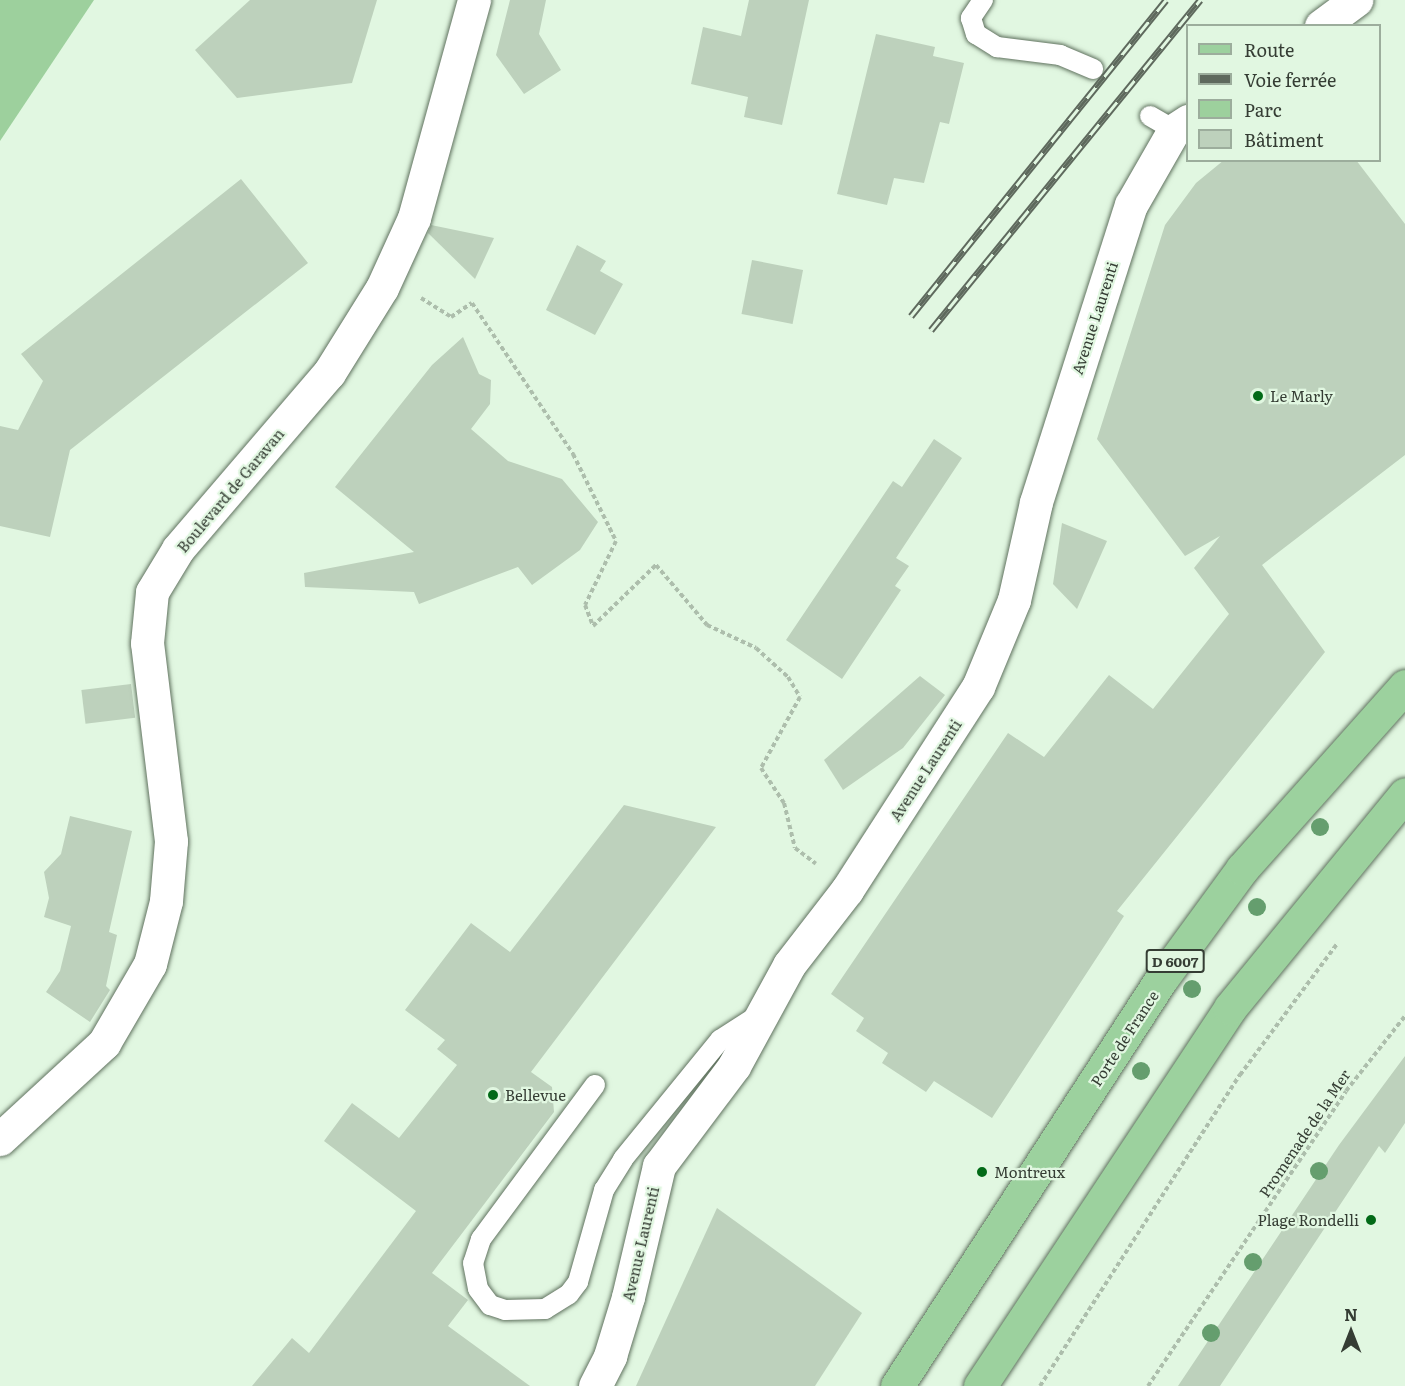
<!DOCTYPE html>
<html>
<head>
<meta charset="utf-8">
<style>
	body { margin:0 }
	#map { position:relative; width:1405px; height:1386px; overflow:hidden; background:#e1f7e1; font-family:Literata,serif }
	div>[style] { position:absolute }
	.green>* { inset:0; background:#9dd09d }
	.building>* { inset:0; background:#bdd1bc; transform-origin:0 0 }
	.path>* { height:4px; margin-top:-2px; transform-origin:0; background:repeating-linear-gradient(90deg,#adbeac 0 4.5px,transparent 0 7.5px) }
	.roads { filter:drop-shadow(0 0 2px #60725f) drop-shadow(0 0 2px #60725f) }
	.lane>* { height:20px; margin:-10px; padding:0 10px; transform-origin:10px; border-radius:10px; background:#fff }
	.street>* { height:33px; margin:-16.5px; padding:0 16.5px; transform-origin:16.5px; border-radius:16.5px; background:#fff }
	.secondary>* { height:33px; margin:-16.5px; padding:0 16.5px; transform-origin:16.5px; border-radius:16.5px; background:#fff }
	.primary>* { height:33px; margin:-16.5px; padding:0 16.5px; transform-origin:16.5px; border-radius:16.5px; background:#9cd19e }
	.rail>* { height:7px; margin-top:-3.5px; transform-origin:0; background:repeating-linear-gradient(90deg,#e1f7e1 0 14px,#5e695d 0 28px); box-sizing:border-box; border-block:2px solid #5e695d }
	.trees>* { width:18px; height:18px; margin:-9px; border-radius:50%; background:#659e6e }
	.dots>* { width:16px; height:16px; translate:-50% -50%; box-sizing:border-box; border:3px solid #e1f7e1; border-radius:50% }
	span { translate:-50% -50%; white-space:nowrap; text-align:center; line-height:1.15; -webkit-text-stroke:4.5px #e1f7e1; paint-order:stroke }
	.shield-label span { padding:2px 4px; background:#e1f7e1; border:2px solid; border-radius:4px; -webkit-text-stroke-width:0 }
	.shield-label { font-size:14px; color:#353d34; font-weight:700 }
	.street-label { font-size:15px; color:#353d34 }
	.poi-label { font-size:15px; color:#353d34 }
	.left { translate:0 -50%; text-align:left }
	.right { translate:-100% -50%; text-align:right }
	.legend { position:absolute; left:1186px; top:24px; width:195px; height:138px; box-sizing:border-box; background:#e1f7e1; border:2px solid #9cad9c; margin:0; padding:8px 10px; list-style:none; font-size:18px; color:#353d34 }
	.legend li { display:flex; align-items:center; gap:12px; height:30px }
	.legend b { width:30px; border:2px solid #9cad9c }
	.north { position:absolute; left:1321px; top:1302px; width:60px; height:60px; -webkit-text-stroke:4px #e1f7e1; paint-order:stroke; rotate:0deg; font-size:16px; font-weight:700; line-height:24px; text-align:center; color:#353d34 }
	.north::after { content:''; display:block; margin:auto; width:21px; height:27px; background:#353d34; clip-path:polygon(50% 0,100% 100%,50% 72%,0 100%) }
</style>
</head>
<body>
<div id="map">
	<div class="green">
		<div style="clip-path:polygon(0 0,94px 0,0 141px)"></div>
	</div>
	<div class="building">
		<div style="clip-path:polygon(250px 0,377px 0,352px 83px,237px 98px,195px 50px)"></div>
		<div style="clip-path:polygon(510px 0,546px 0,539px 34px,561px 70px,524px 94px,496px 55px)"></div>
		<div style="clip-path:polygon(749px 0,809px 0,782px 125px,744px 117px,748px 97px,691px 84px,703px 27px,741px 36px)"></div>
		<div style="clip-path:polygon(876px 34px,935px 47px,933px 56px,964px 63px,949px 124px,940px 122px,924px 183px,894px 178px,887px 205px,837px 194px)"></div>
		<div style="clip-path:polygon(1224px 160px,1356px 160px,1405px 224px,1405px 455px,1262px 565px,1325px 652px,1117px 911px,1124px 916px,992px 1118px,934px 1081px,926px 1092px,882px 1063px,888px 1053px,856px 1031px,864px 1018px,831px 994px,1008px 733px,1044px 757px,1109px 675px,1153px 709px,1229px 614px,1194px 568px,1220px 536px,1185px 556px,1097px 439px,1165px 225px,1196px 183px)"></div>
		<div style="clip-path:polygon(241px 179px,308px 263px,70px 450px,50px 537px,0 526px,0 426px,18px 430px,43px 381px,21px 354px)"></div>
		<div style="clip-path:polygon(431px 225px,494px 238px,475px 279px,428px 233px)"></div>
		<div style="clip-path:polygon(577px 245px,606px 261px,600px 271px,623px 284px,595px 335px,546px 310px)"></div>
		<div style="left:752px;top:260px;width:52px;height:55px;rotate:11deg"></div>
		<div style="clip-path:polygon(463px 337px,479px 374px,491px 380px,490px 404px,471px 429px,508px 461px,562px 479px,598px 522px,580px 550px,532px 585px,518px 567px,419px 604px,414px 592px,305px 587px,304px 573px,414px 552px,335px 487px,432px 365px)"></div>
		<div style="clip-path:polygon(934px 439px,962px 458px,896px 558px,909px 566px,895px 586px,901px 590px,842px 679px,786px 640px,893px 481px,902px 487px)"></div>
		<div style="clip-path:polygon(1062px 523px,1107px 541px,1077px 609px,1053px 584px)"></div>
		<div style="clip-path:polygon(920px 676px,945px 695px,903px 748px,843px 790px,824px 760px)"></div>
		<div style="left:131px;top:684px;width:34px;height:50px;rotate:83deg"></div>
		<div style="clip-path:polygon(624px 805px,716px 827px,531px 1072px,552px 1087px,554px 1112px,432px 1273px,468px 1300px,448px 1326px,530px 1386px,252px 1386px,292px 1338px,309px 1353px,416px 1211px,324px 1141px,352px 1103px,399px 1138px,457px 1065px,437px 1049px,445px 1040px,405px 1010px,471px 923px,510px 952px)"></div>
		<div style="clip-path:polygon(70px 816px,132px 831px,109px 932px,117px 935px,106px 986px,110px 990px,90px 1022px,46px 992px,60px 971px,71px 926px,44px 917px,49px 898px,44px 872px,61px 854px)"></div>
		<div style="clip-path:polygon(1405px 1056px,1405px 1123px,1385px 1153px,1379px 1146px,1220px 1386px,1178px 1386px,1339px 1145px)"></div>
		<div style="clip-path:polygon(717px 1208px,862px 1313px,815px 1386px,636px 1386px)"></div>
	</div>
	<div class="path">
		<div style="left:421px;top:298px;width:36px;rotate:32deg"></div>
		<div style="left:451px;top:317px;width:25px;rotate:-34deg"></div>
		<div style="left:472px;top:303px;width:182px;rotate:56.2deg"></div>
		<div style="left:573px;top:454px;width:97px;rotate:63.7deg"></div>
		<div style="left:616px;top:541px;width:71px;rotate:115.8deg"></div>
		<div style="left:585px;top:605px;width:22px;rotate:69deg"></div>
		<div style="left:593px;top:626px;width:88px;rotate:-44.1deg"></div>
		<div style="left:656px;top:565px;width:79px;rotate:49.6deg"></div>
		<div style="left:707px;top:625px;width:54px;rotate:25.1deg"></div>
		<div style="left:756px;top:648px;width:43px;rotate:42.2deg"></div>
		<div style="left:788px;top:677px;width:23px;rotate:59deg"></div>
		<div style="left:800px;top:697px;width:81px;rotate:118.8deg"></div>
		<div style="left:761px;top:768px;width:42px;rotate:56.7deg"></div>
		<div style="left:784px;top:803px;width:46px;rotate:76.3deg"></div>
		<div style="left:795px;top:848px;width:26px;rotate:37deg"></div>
		<div style="left:1040px;top:1386px;width:370px;rotate:-57.3deg"></div>
		<div style="left:1240px;top:1075px;width:163px;rotate:-53.5deg"></div>
		<div style="left:1148px;top:1386px;width:355px;rotate:-56.1deg"></div>
		<div style="left:1346px;top:1091px;width:95px;rotate:-51.8deg"></div>
	</div>
	<div class="roads">
		<div class="lane">
			<div style="left:983px;top:0;width:22px;rotate:124deg"></div>
			<div style="left:971px;top:18px;width:17px;rotate:73deg"></div>
			<div style="left:976px;top:34px;width:25px;rotate:32deg"></div>
			<div style="left:997px;top:47px;width:64px;rotate:7.2deg"></div>
			<div style="left:1060px;top:55px;width:36px;rotate:23deg"></div>
			<div style="left:1150px;top:116px;width:28px;rotate:30deg"></div>
			<div style="left:595px;top:1085px;width:192px;rotate:126.5deg"></div>
			<div style="left:481px;top:1239px;width:25px;rotate:108deg"></div>
			<div style="left:473px;top:1263px;width:26px;rotate:79deg"></div>
			<div style="left:478px;top:1289px;width:20px;rotate:53deg"></div>
			<div style="left:490px;top:1305px;width:16px;rotate:18deg"></div>
			<div style="left:505px;top:1310px;width:40px;rotate:-1.4deg"></div>
			<div style="left:545px;top:1309px;width:28px;rotate:-32deg"></div>
			<div style="left:569px;top:1294px;width:15px;rotate:-53deg"></div>
			<div style="left:578px;top:1282px;width:96px;rotate:-74.2deg"></div>
			<div style="left:604px;top:1190px;width:36px;rotate:-58deg"></div>
			<div style="left:623px;top:1159px;width:154px;rotate:-50.8deg"></div>
			<div style="left:720px;top:1040px;width:44px;rotate:-33deg"></div>
		</div>
		<div class="street">
			<div style="left:1321px;top:26px;width:44px;rotate:-36.6deg"></div>
			<div style="left:595px;top:1386px;width:34px;rotate:-63deg"></div>
			<div style="left:610px;top:1356px;width:62px;rotate:-73deg"></div>
			<div style="left:628px;top:1297px;width:135px;rotate:-76.7deg"></div>
			<div style="left:659px;top:1166px;width:125px;rotate:-53.1deg"></div>
			<div style="left:734px;top:1066px;width:115px;rotate:-61.4deg"></div>
			<div style="left:789px;top:965px;width:95px;rotate:-52.3deg"></div>
			<div style="left:847px;top:890px;width:242px;rotate:-57.2deg"></div>
			<div style="left:978px;top:687px;width:94px;rotate:-67.5deg"></div>
			<div style="left:1014px;top:600px;width:100px;rotate:-77.3deg"></div>
			<div style="left:1036px;top:502px;width:312px;rotate:-72.3deg"></div>
			<div style="left:1131px;top:205px;width:86px;rotate:-60.2deg"></div>
			<div style="left:1174px;top:130px;width:17px;rotate:-33deg"></div>
		</div>
		<div class="secondary">
			<div style="left:0;top:1139px;width:142px;rotate:-42.7deg"></div>
			<div style="left:104px;top:1043px;width:91px;rotate:-59.8deg"></div>
			<div style="left:150px;top:964px;width:65px;rotate:-75.7deg"></div>
			<div style="left:166px;top:901px;width:60px;rotate:-85.2deg"></div>
			<div style="left:171px;top:841px;width:199px;rotate:-96.9deg"></div>
			<div style="left:147px;top:643px;width:51px;rotate:-84.4deg"></div>
			<div style="left:152px;top:592px;width:50px;rotate:-58.8deg"></div>
			<div style="left:178px;top:549px;width:232px;rotate:-49.4deg"></div>
			<div style="left:329px;top:373px;width:100px;rotate:-58.1deg"></div>
			<div style="left:382px;top:288px;width:77px;rotate:-65.4deg"></div>
			<div style="left:414px;top:218px;width:226px;rotate:-74.6deg"></div>
		</div>
		<div class="primary">
			<div style="left:897px;top:1386px;width:488px;rotate:-57deg"></div>
			<div style="left:1163px;top:977px;width:134px;rotate:-53.8deg"></div>
			<div style="left:1242px;top:869px;width:245px;rotate:-48.3deg"></div>
			<div style="left:980px;top:1386px;width:453px;rotate:-56.5deg"></div>
			<div style="left:1230px;top:1008px;width:276px;rotate:-50.7deg"></div>
		</div>
	</div>
	<div class="rail">
		<div style="left:911px;top:316px;width:406px;rotate:-51.1deg"></div>
		<div style="left:931px;top:330px;width:426px;rotate:-50.8deg"></div>
	</div>
	<div class="trees">
		<div style="left:1320px;top:827px"></div>
		<div style="left:1257px;top:907px"></div>
		<div style="left:1192px;top:989px"></div>
		<div style="left:1141px;top:1071px"></div>
		<div style="left:1319px;top:1171px"></div>
		<div style="left:1253px;top:1262px"></div>
		<div style="left:1211px;top:1333px"></div>
	</div>
	<div class="dots">
		<div style="left:1258px;top:396px;background:#026a17"></div>
		<div style="left:493px;top:1095px;background:#026a17"></div>
		<div style="left:982px;top:1172px;background:#026a17"></div>
		<div style="left:1371px;top:1220px;background:#026a17"></div>
	</div>
	<div class="shield-label">
		<span style="left:1175px;top:961px">D 6007</span>
	</div>
	<div class="street-label">
		<span style="left:1094px;top:318px;rotate:-72deg">Avenue Laurenti</span>
		<span style="left:230px;top:490px;rotate:-50deg">Boulevard de Garavan</span>
		<span style="left:925px;top:770px;rotate:-57deg">Avenue Laurenti</span>
		<span style="left:1124px;top:1038px;rotate:-57deg">Porte de France</span>
		<span style="left:1304px;top:1133px;rotate:-56deg">Promenade de la Mer</span>
		<span style="left:640px;top:1244px;rotate:-77deg">Avenue Laurenti</span>
	</div>
	<div class="poi-label">
		<span class="left" style="left:1270px;top:396px">Le Marly</span>
		<span class="left" style="left:505px;top:1095px">Bellevue</span>
		<span class="left" style="left:994px;top:1172px">Montreux</span>
		<span class="right" style="left:1359px;top:1220px">Plage Rondelli</span>
	</div>
	<ul class="legend">
	<li><b style="height:8px;background:#9cd19e"></b>Route</li>
	<li><b style="height:8px;background:#5e695d"></b>Voie ferrée</li>
	<li><b style="height:16px;background:#9dd09d"></b>Parc</li>
	<li><b style="height:16px;background:#bdd1bc"></b>Bâtiment</li>
	</ul>
	<div class="north">N</div>
</div>
</body>
</html>
